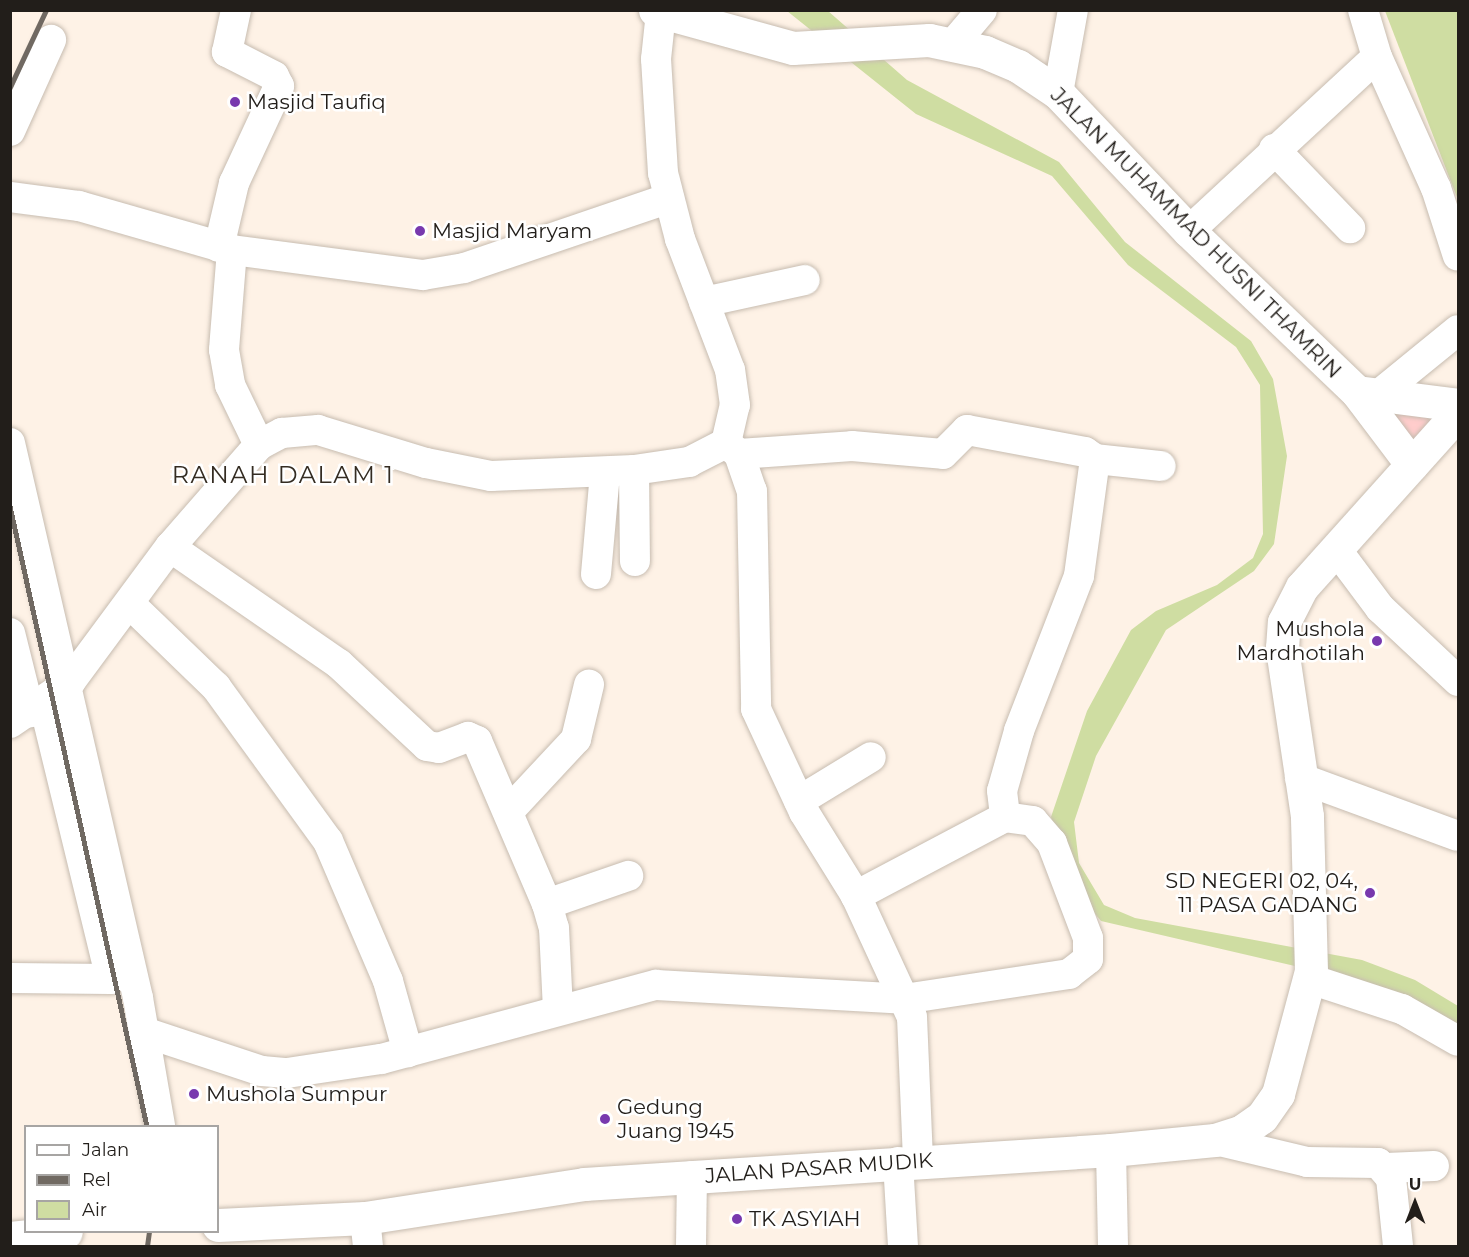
<!DOCTYPE html>
<html>
<head>
<meta charset="utf-8">
<style>
	body { margin:0 }
	#map { position:relative; width:1469px; height:1257px; overflow:hidden; background:#fef2e6; font-family:Montserrat,sans-serif }
	div>[style] { position:absolute }
	.green>* { inset:0; background:#ffcdcc }
	.water>* { inset:0; background:#cfdda2 }
	.roads { filter:drop-shadow(0 0 2px #c7bcb0) drop-shadow(0 0 2px #c7bcb0) }
	.minor>* { height:30px; margin:-15px; padding:0 15px; transform-origin:15px; border-radius:15px; background:#fff }
	.major>* { height:33px; margin:-16.5px; padding:0 16.5px; transform-origin:16.5px; border-radius:16.5px; background:#fff }
	.rail>* { height:4.5px; margin:-2.25px; padding:0 2.25px; transform-origin:2.25px; border-radius:2.25px; background:#706962 }
	.dots>* { width:16px; height:16px; translate:-50% -50%; box-sizing:border-box; border:3px solid #fff; border-radius:50% }
	span { translate:-50% -50%; white-space:nowrap; text-align:center; line-height:1.15; -webkit-text-stroke:5px #fff; paint-order:stroke }
	.poi-label { font-size:21px; color:#221e1a }
	.left { translate:0 -50%; text-align:left }
	.right { translate:-100% -50%; text-align:right }
	.street-label { font-size:21px; color:#221e1a }
	.quarter-label { font-size:24px; color:#342c22; letter-spacing:1.5px }
	.frame { position:absolute; inset:0; border:12px solid #221e1a; pointer-events:none }
	.legend { position:absolute; left:24px; top:1125px; width:195px; height:108px; box-sizing:border-box; background:#fff; border:2px solid #a7a5a3; margin:0; padding:8px 10px; list-style:none; font-size:18px; color:#221e1a }
	.legend li { display:flex; align-items:center; gap:12px; height:30px }
	.legend b { width:30px; border:2px solid #a7a5a3 }
	.north { position:absolute; left:1385px; top:1173px; width:60px; height:60px; -webkit-text-stroke:4px #fff; paint-order:stroke; rotate:0deg; font-size:16px; font-weight:700; line-height:24px; text-align:center; color:#221e1a }
	.north::after { content:''; display:block; margin:auto; width:21px; height:27px; background:#221e1a; clip-path:polygon(50% 0,100% 100%,50% 72%,0 100%) }
</style>
</head>
<body>
<div id="map">
	<div class="green">
		<div style="clip-path:polygon(1383px 403px,1443px 411px,1416px 443px)"></div>
	</div>
	<div class="water">
		<div style="clip-path:polygon(787px 11px,828px 11px,907px 80px,1059px 162px,1125px 242px,1251px 341px,1273px 379px,1287px 456px,1274px 544px,1254px 571px,1166px 630px,1096px 756px,1074px 822px,1079px 863px,1104px 905px,1135px 918px,1362px 960px,1415px 980px,1458px 1006px,1458px 1035px,1364px 982px,1101px 921px,1072px 886px,1051px 817px,1087px 711px,1131px 630px,1156px 611px,1217px 585px,1253px 558px,1263px 534px,1260px 385px,1236px 347px,1128px 265px,1052px 176px,916px 114px)"></div>
		<div style="clip-path:polygon(1385px 11px,1458px 11px,1458px 200px)"></div>
	</div>
	<div class="roads">
		<div class="minor">
			<div style="left:1363px;top:10px;width:49px;rotate:73.4deg"></div>
			<div style="left:1377px;top:57px;width:144px;rotate:65.8deg"></div>
			<div style="left:1436px;top:188px;width:71px;rotate:72.1deg"></div>
			<div style="left:954px;top:43px;width:43px;rotate:-49.7deg"></div>
			<div style="left:1058px;top:93px;width:84px;rotate:-79.8deg"></div>
			<div style="left:10px;top:131px;width:100px;rotate:-65.7deg"></div>
			<div style="left:1274px;top:149px;width:110px;rotate:46.1deg"></div>
			<div style="left:10px;top:197px;width:70px;rotate:7.4deg"></div>
			<div style="left:79px;top:206px;width:159px;rotate:16deg"></div>
			<div style="left:232px;top:250px;width:193px;rotate:7.5deg"></div>
			<div style="left:423px;top:275px;width:42px;rotate:-9.7deg"></div>
			<div style="left:464px;top:268px;width:214px;rotate:-18.8deg"></div>
			<div style="left:1189px;top:231px;width:256px;rotate:-42.8deg"></div>
			<div style="left:219px;top:247px;width:66px;rotate:-76.8deg"></div>
			<div style="left:234px;top:183px;width:107px;rotate:-65.1deg"></div>
			<div style="left:279px;top:86px;width:11px;rotate:-117deg"></div>
			<div style="left:274px;top:76px;width:53px;rotate:-152.9deg"></div>
			<div style="left:227px;top:52px;width:43px;rotate:-77.9deg"></div>
			<div style="left:232px;top:250px;width:100px;rotate:94.6deg"></div>
			<div style="left:224px;top:350px;width:36px;rotate:80deg"></div>
			<div style="left:230px;top:385px;width:67px;rotate:64.2deg"></div>
			<div style="left:704px;top:302px;width:103px;rotate:-12.3deg"></div>
			<div style="left:1377px;top:396px;width:104px;rotate:-39.2deg"></div>
			<div style="left:10px;top:443px;width:570px;rotate:77.01deg"></div>
			<div style="left:138px;top:998px;width:130px;rotate:80.2deg"></div>
			<div style="left:726px;top:443px;width:17px;rotate:40deg"></div>
			<div style="left:739px;top:454px;width:39px;rotate:71deg"></div>
			<div style="left:752px;top:491px;width:218px;rotate:88.9deg"></div>
			<div style="left:756px;top:709px;width:114px;rotate:65deg"></div>
			<div style="left:804px;top:812px;width:99px;rotate:58.2deg"></div>
			<div style="left:856px;top:896px;width:133px;rotate:65.2deg"></div>
			<div style="left:912px;top:1017px;width:144px;rotate:87.6deg"></div>
			<div style="left:739px;top:454px;width:113px;rotate:-4deg"></div>
			<div style="left:852px;top:446px;width:91px;rotate:5deg"></div>
			<div style="left:943px;top:454px;width:34px;rotate:-45deg"></div>
			<div style="left:967px;top:430px;width:120px;rotate:10.6deg"></div>
			<div style="left:1085px;top:452px;width:12px;rotate:35deg"></div>
			<div style="left:1095px;top:459px;width:118px;rotate:97.8deg"></div>
			<div style="left:1079px;top:576px;width:166px;rotate:111.2deg"></div>
			<div style="left:1019px;top:731px;width:62px;rotate:105.8deg"></div>
			<div style="left:1002px;top:791px;width:26px;rotate:83deg"></div>
			<div style="left:1095px;top:459px;width:66px;rotate:6.1deg"></div>
			<div style="left:634px;top:470px;width:91px;rotate:89.4deg"></div>
			<div style="left:170px;top:547px;width:206px;rotate:34.7deg"></div>
			<div style="left:339px;top:664px;width:120px;rotate:43deg"></div>
			<div style="left:427px;top:746px;width:12px;rotate:9deg"></div>
			<div style="left:439px;top:748px;width:31px;rotate:-21deg"></div>
			<div style="left:468px;top:737px;width:10px;rotate:24deg"></div>
			<div style="left:477px;top:741px;width:177px;rotate:66.8deg"></div>
			<div style="left:547px;top:904px;width:25px;rotate:74deg"></div>
			<div style="left:554px;top:928px;width:82px;rotate:87.2deg"></div>
			<div style="left:1336px;top:549px;width:74px;rotate:53.3deg"></div>
			<div style="left:1380px;top:608px;width:107px;rotate:43.1deg"></div>
			<div style="left:596px;top:574px;width:101px;rotate:-84.9deg"></div>
			<div style="left:130px;top:604px;width:120px;rotate:44deg"></div>
			<div style="left:216px;top:687px;width:190px;rotate:54deg"></div>
			<div style="left:328px;top:841px;width:152px;rotate:66.8deg"></div>
			<div style="left:388px;top:981px;width:74px;rotate:74.3deg"></div>
			<div style="left:10px;top:633px;width:82px;rotate:76deg"></div>
			<div style="left:10px;top:723px;width:73px;rotate:-34.3deg"></div>
			<div style="left:70px;top:682px;width:168px;rotate:-53.5deg"></div>
			<div style="left:170px;top:547px;width:135px;rotate:-48.9deg"></div>
			<div style="left:259px;top:445px;width:26px;rotate:-28deg"></div>
			<div style="left:282px;top:433px;width:36px;rotate:-5deg"></div>
			<div style="left:318px;top:430px;width:113px;rotate:17deg"></div>
			<div style="left:426px;top:463px;width:66px;rotate:11.3deg"></div>
			<div style="left:491px;top:476px;width:143px;rotate:-2.4deg"></div>
			<div style="left:634px;top:470px;width:56px;rotate:-8.3deg"></div>
			<div style="left:689px;top:462px;width:42px;rotate:-27.2deg"></div>
			<div style="left:726px;top:443px;width:39px;rotate:-77deg"></div>
			<div style="left:735px;top:405px;width:35px;rotate:-98deg"></div>
			<div style="left:730px;top:370px;width:140px;rotate:-110.9deg"></div>
			<div style="left:680px;top:239px;width:68px;rotate:-104.4deg"></div>
			<div style="left:663px;top:173px;width:114px;rotate:-93.5deg"></div>
			<div style="left:656px;top:59px;width:47px;rotate:-83.9deg"></div>
			<div style="left:1300px;top:778px;width:168px;rotate:20.2deg"></div>
			<div style="left:799px;top:801px;width:84px;rotate:-31.4deg"></div>
			<div style="left:508px;top:812px;width:100px;rotate:-47deg"></div>
			<div style="left:576px;top:739px;width:56px;rotate:-76.5deg"></div>
			<div style="left:547px;top:904px;width:86px;rotate:-19.1deg"></div>
			<div style="left:10px;top:978px;width:101px;rotate:0.6deg"></div>
			<div style="left:111px;top:979px;width:283px;rotate:-103.7deg"></div>
			<div style="left:1310px;top:979px;width:97px;rotate:18.1deg"></div>
			<div style="left:1402px;top:1009px;width:64px;rotate:29.7deg"></div>
			<div style="left:144px;top:1032px;width:124px;rotate:18.3deg"></div>
			<div style="left:262px;top:1071px;width:25px;rotate:5deg"></div>
			<div style="left:287px;top:1073px;width:95px;rotate:-8.5deg"></div>
			<div style="left:381px;top:1059px;width:285px;rotate:-15.1deg"></div>
			<div style="left:656px;top:985px;width:248px;rotate:3.2deg"></div>
			<div style="left:904px;top:999px;width:167px;rotate:-8.6deg"></div>
			<div style="left:1069px;top:974px;width:24px;rotate:-38deg"></div>
			<div style="left:1088px;top:959px;width:21px;rotate:-90deg"></div>
			<div style="left:1088px;top:938px;width:102px;rotate:-110.8deg"></div>
			<div style="left:1052px;top:843px;width:29px;rotate:-131deg"></div>
			<div style="left:1033px;top:821px;width:28px;rotate:-172deg"></div>
			<div style="left:1005px;top:817px;width:169px;rotate:152.1deg"></div>
			<div style="left:1215px;top:1140px;width:95px;rotate:13.4deg"></div>
			<div style="left:1307px;top:1162px;width:71px;rotate:0.8deg"></div>
			<div style="left:1378px;top:1163px;width:20px;rotate:49deg"></div>
			<div style="left:1391px;top:1178px;width:68px;rotate:84.1deg"></div>
			<div style="left:1111px;top:1150px;width:96px;rotate:88.8deg"></div>
			<div style="left:898px;top:1162px;width:84px;rotate:86.6deg"></div>
			<div style="left:1386px;top:1168px;width:48px;rotate:-2.4deg"></div>
			<div style="left:365px;top:1218px;width:28px;rotate:84deg"></div>
			<div style="left:691px;top:1246px;width:70px;rotate:-89.2deg"></div>
		</div>
		<div class="major">
			<div style="left:655px;top:10px;width:143px;rotate:15.4deg"></div>
			<div style="left:793px;top:48px;width:136px;rotate:-3.4deg"></div>
			<div style="left:929px;top:40px;width:57px;rotate:12.1deg"></div>
			<div style="left:985px;top:52px;width:36px;rotate:23deg"></div>
			<div style="left:1018px;top:66px;width:48px;rotate:34deg"></div>
			<div style="left:1058px;top:93px;width:190px;rotate:46.5deg"></div>
			<div style="left:1189px;top:231px;width:233px;rotate:43.8deg"></div>
			<div style="left:1357px;top:392px;width:102px;rotate:7.3deg"></div>
			<div style="left:1357px;top:392px;width:91px;rotate:53deg"></div>
			<div style="left:218px;top:1225px;width:147px;rotate:-2.7deg"></div>
			<div style="left:365px;top:1218px;width:222px;rotate:-8.8deg"></div>
			<div style="left:584px;top:1184px;width:528px;rotate:-3.69deg"></div>
			<div style="left:1111px;top:1150px;width:104px;rotate:-5.5deg"></div>
			<div style="left:1215px;top:1140px;width:28px;rotate:-18deg"></div>
			<div style="left:1242px;top:1131px;width:24px;rotate:-35deg"></div>
			<div style="left:1262px;top:1117px;width:28px;rotate:-55deg"></div>
			<div style="left:1278px;top:1094px;width:127px;rotate:-75deg"></div>
			<div style="left:1311px;top:971px;width:155px;rotate:-91.5deg"></div>
			<div style="left:1307px;top:816px;width:170px;rotate:-98.5deg"></div>
			<div style="left:1282px;top:648px;width:26px;rotate:-86deg"></div>
			<div style="left:1284px;top:622px;width:39px;rotate:-63deg"></div>
			<div style="left:1302px;top:587px;width:234px;rotate:-48.1deg"></div>
			<div style="left:10px;top:1238px;width:56px;rotate:-6.1deg"></div>
		</div>
	</div>
	<div class="rail">
		<div style="left:10px;top:87px;width:85px;rotate:-64.9deg"></div>
		<div style="left:10px;top:506px;width:635px;rotate:77.54deg"></div>
		<div style="left:147px;top:1246px;width:14px;rotate:-82deg"></div>
	</div>
	<div class="dots">
		<div style="left:235px;top:102px;background:#7839ae"></div>
		<div style="left:420px;top:231px;background:#7839ae"></div>
		<div style="left:1377px;top:641px;background:#7839ae"></div>
		<div style="left:1370px;top:893px;background:#7839ae"></div>
		<div style="left:194px;top:1094px;background:#7839ae"></div>
		<div style="left:605px;top:1119px;background:#7839ae"></div>
		<div style="left:737px;top:1219px;background:#7839ae"></div>
	</div>
	<div class="poi-label">
		<span class="left" style="left:247px;top:102px">Masjid Taufiq</span>
		<span class="left" style="left:432px;top:231px">Masjid Maryam</span>
		<span class="right" style="left:1365px;top:641px">Mushola<br>Mardhotilah</span>
		<span class="right" style="left:1358px;top:893px">SD NEGERI 02, 04,<br>11 PASA GADANG</span>
		<span class="left" style="left:206px;top:1094px">Mushola Sumpur</span>
		<span class="left" style="left:617px;top:1119px">Gedung<br>Juang 1945</span>
		<span class="left" style="left:749px;top:1219px">TK ASYIAH</span>
	</div>
	<div class="street-label">
		<span style="left:1196px;top:233px;rotate:45deg">JALAN MUHAMMAD HUSNI THAMRIN</span>
		<span style="left:819px;top:1168px;rotate:-4deg">JALAN PASAR MUDIK</span>
	</div>
	<div class="quarter-label">
		<span style="left:283px;top:475px">RANAH DALAM 1</span>
	</div>
	<div class="frame"></div>
	<ul class="legend">
	<li><b style="height:8px;background:#fff"></b>Jalan</li>
	<li><b style="height:8px;background:#706962"></b>Rel</li>
	<li><b style="height:16px;background:#cfdda2"></b>Air</li>
	</ul>
	<div class="north">U</div>
</div>
</body>
</html>
